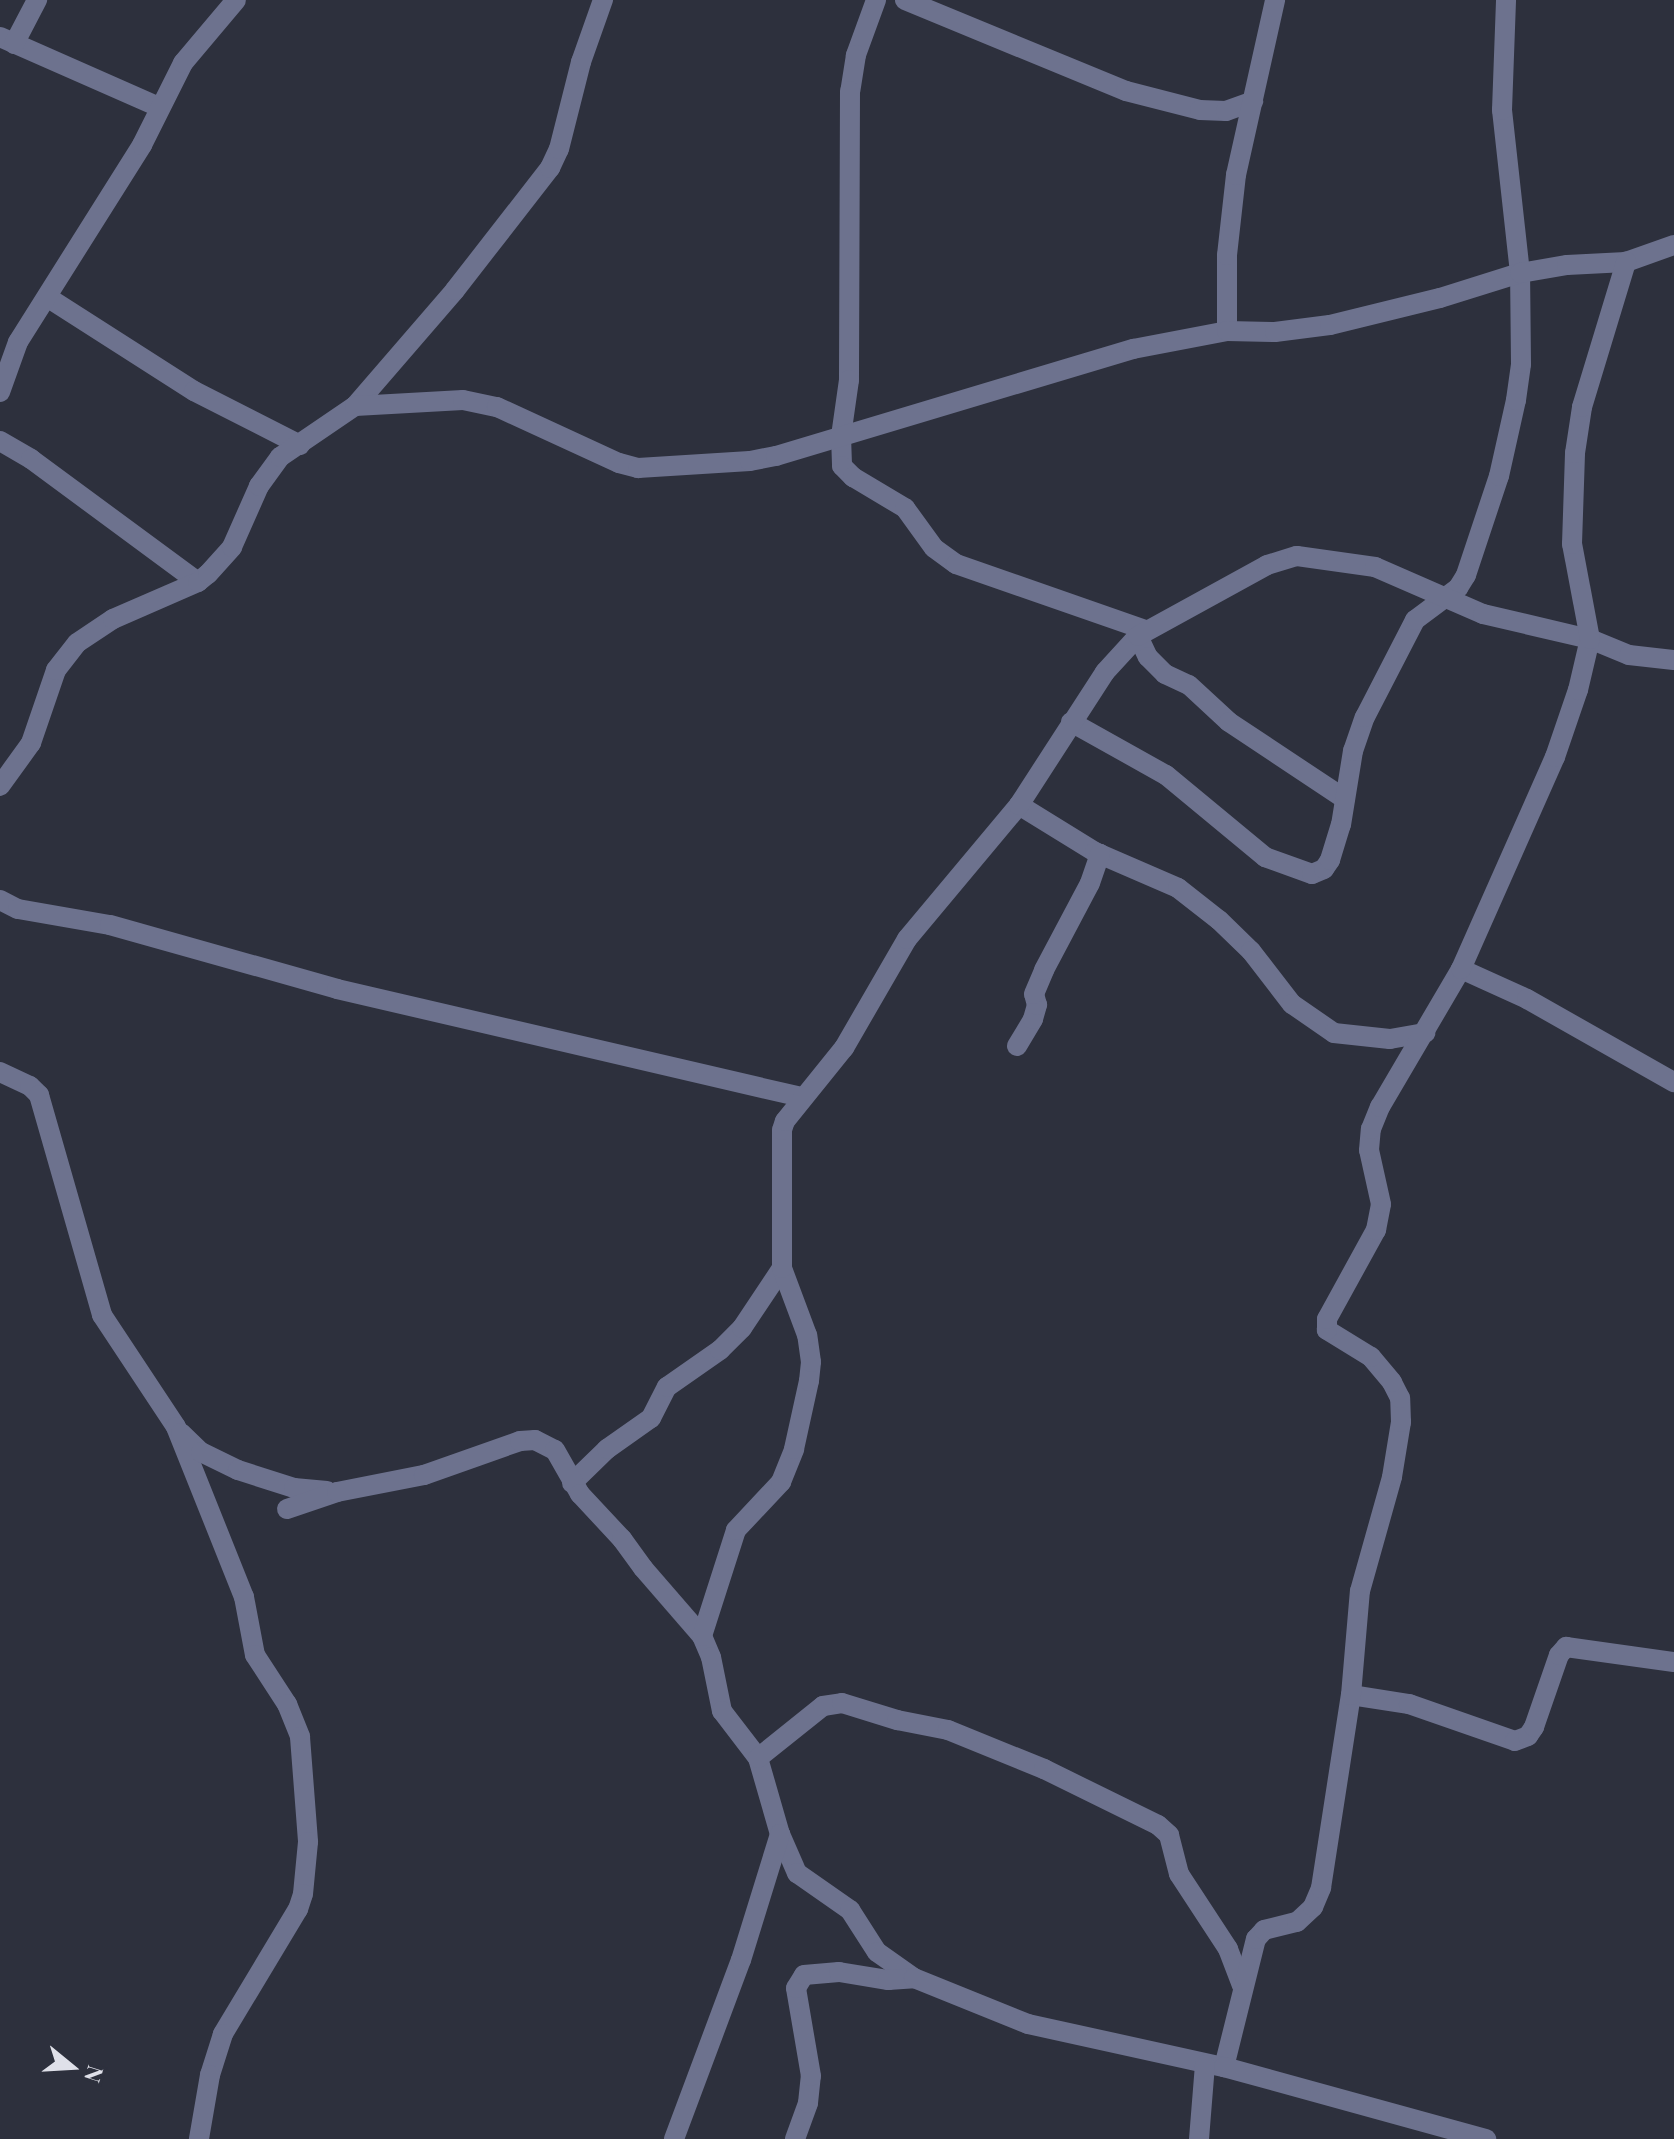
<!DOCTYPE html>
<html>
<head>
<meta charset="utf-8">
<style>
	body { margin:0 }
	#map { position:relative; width:1674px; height:2139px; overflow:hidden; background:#2d303d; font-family:"Playfair Display",serif }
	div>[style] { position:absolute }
	.minor>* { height:20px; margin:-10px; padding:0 10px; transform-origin:10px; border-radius:10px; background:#6d728e }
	span { translate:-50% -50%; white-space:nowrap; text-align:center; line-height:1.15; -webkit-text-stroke:8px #2d303d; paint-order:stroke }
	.north { position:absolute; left:32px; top:2027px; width:80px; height:80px; -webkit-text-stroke:6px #2d303d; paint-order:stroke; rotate:108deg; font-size:22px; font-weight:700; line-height:32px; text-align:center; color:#dfe0e9 }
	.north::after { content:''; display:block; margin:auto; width:28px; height:36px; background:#dfe0e9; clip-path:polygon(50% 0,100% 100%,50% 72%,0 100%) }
</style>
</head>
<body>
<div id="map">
	<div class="minor">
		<div style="left:876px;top:0;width:59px;rotate:110deg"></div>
		<div style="left:856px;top:55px;width:36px;rotate:99deg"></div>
		<div style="left:850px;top:91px;width:289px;rotate:90.2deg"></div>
		<div style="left:849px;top:380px;width:57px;rotate:98.1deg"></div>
		<div style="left:841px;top:436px;width:30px;rotate:88deg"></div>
		<div style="left:842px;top:466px;width:16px;rotate:45deg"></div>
		<div style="left:853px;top:477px;width:61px;rotate:30.8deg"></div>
		<div style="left:905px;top:508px;width:49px;rotate:54.1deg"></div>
		<div style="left:934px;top:548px;width:27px;rotate:36deg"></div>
		<div style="left:956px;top:564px;width:201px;rotate:19.2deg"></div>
		<div style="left:905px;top:0;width:239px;rotate:22.4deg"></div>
		<div style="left:1126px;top:91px;width:76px;rotate:14.4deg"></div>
		<div style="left:1200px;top:110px;width:26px;rotate:2deg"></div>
		<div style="left:1226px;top:111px;width:29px;rotate:-20deg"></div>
		<div style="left:0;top:37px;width:174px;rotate:23.8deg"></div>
		<div style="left:14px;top:44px;width:50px;rotate:-62.4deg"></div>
		<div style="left:47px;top:297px;width:174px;rotate:32.6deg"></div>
		<div style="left:194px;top:391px;width:119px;rotate:27deg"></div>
		<div style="left:1227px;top:331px;width:76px;rotate:-90deg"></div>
		<div style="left:1227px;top:255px;width:81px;rotate:-83.6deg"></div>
		<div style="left:1236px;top:175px;width:179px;rotate:-77.4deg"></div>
		<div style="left:0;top:392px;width:53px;rotate:-70.2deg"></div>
		<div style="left:18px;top:342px;width:233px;rotate:-57.8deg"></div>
		<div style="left:142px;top:145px;width:92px;rotate:-63.4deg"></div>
		<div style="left:183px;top:63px;width:82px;rotate:-49.9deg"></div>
		<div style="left:355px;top:406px;width:153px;rotate:-49.2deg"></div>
		<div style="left:455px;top:290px;width:155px;rotate:-52.1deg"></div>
		<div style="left:550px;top:168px;width:21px;rotate:-65deg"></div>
		<div style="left:559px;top:149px;width:90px;rotate:-75.8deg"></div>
		<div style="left:581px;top:62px;width:66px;rotate:-70.5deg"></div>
		<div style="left:0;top:441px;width:36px;rotate:30deg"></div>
		<div style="left:31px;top:459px;width:207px;rotate:36.4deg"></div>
		<div style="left:1138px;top:636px;width:23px;rotate:65deg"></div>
		<div style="left:1148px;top:657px;width:24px;rotate:45deg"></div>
		<div style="left:1165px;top:674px;width:26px;rotate:25deg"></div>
		<div style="left:1189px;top:685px;width:54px;rotate:42.8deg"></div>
		<div style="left:1229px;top:722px;width:139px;rotate:33.6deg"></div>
		<div style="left:1071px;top:722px;width:109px;rotate:29.2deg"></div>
		<div style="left:1166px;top:775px;width:129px;rotate:39.6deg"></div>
		<div style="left:1265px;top:857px;width:50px;rotate:19.9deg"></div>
		<div style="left:1312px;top:874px;width:13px;rotate:-23deg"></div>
		<div style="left:1324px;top:869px;width:11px;rotate:-56deg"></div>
		<div style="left:1330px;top:860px;width:37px;rotate:-73deg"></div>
		<div style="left:1341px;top:825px;width:75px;rotate:-80.8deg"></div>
		<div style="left:1353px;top:751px;width:36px;rotate:-71deg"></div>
		<div style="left:1365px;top:717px;width:109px;rotate:-62.7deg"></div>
		<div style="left:1415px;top:620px;width:54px;rotate:-36.7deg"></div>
		<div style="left:1458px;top:588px;width:15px;rotate:-58deg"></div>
		<div style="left:1466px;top:575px;width:104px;rotate:-71.6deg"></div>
		<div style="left:1499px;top:476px;width:78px;rotate:-77.4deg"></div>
		<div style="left:1516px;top:400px;width:36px;rotate:-82deg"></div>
		<div style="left:1521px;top:364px;width:91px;rotate:-90.6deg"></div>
		<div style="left:1520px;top:273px;width:164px;rotate:-96.3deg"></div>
		<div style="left:1502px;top:110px;width:110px;rotate:-87.9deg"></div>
		<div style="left:0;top:786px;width:53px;rotate:-54.2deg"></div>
		<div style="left:31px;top:743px;width:77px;rotate:-71.1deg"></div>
		<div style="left:56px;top:670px;width:34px;rotate:-52deg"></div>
		<div style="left:77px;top:643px;width:43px;rotate:-33.7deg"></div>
		<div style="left:113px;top:619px;width:93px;rotate:-23.5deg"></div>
		<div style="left:198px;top:582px;width:13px;rotate:-39deg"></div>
		<div style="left:208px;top:574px;width:36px;rotate:-48deg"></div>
		<div style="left:232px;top:547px;width:67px;rotate:-66.1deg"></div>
		<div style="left:259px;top:486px;width:36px;rotate:-54deg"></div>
		<div style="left:280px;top:457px;width:91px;rotate:-34.2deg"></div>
		<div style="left:355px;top:406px;width:108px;rotate:-3.2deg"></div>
		<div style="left:463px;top:400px;width:35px;rotate:12deg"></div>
		<div style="left:497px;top:407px;width:134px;rotate:24.7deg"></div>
		<div style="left:619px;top:463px;width:20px;rotate:15deg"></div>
		<div style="left:638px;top:468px;width:112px;rotate:-3.6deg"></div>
		<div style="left:750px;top:461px;width:26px;rotate:-11deg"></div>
		<div style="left:776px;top:456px;width:373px;rotate:-16.7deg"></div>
		<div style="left:1133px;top:349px;width:96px;rotate:-10.8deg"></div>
		<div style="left:1227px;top:331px;width:48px;rotate:1.2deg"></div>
		<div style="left:1275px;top:332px;width:55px;rotate:-7.3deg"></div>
		<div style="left:1330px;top:325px;width:113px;rotate:-13.8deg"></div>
		<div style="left:1440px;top:298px;width:84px;rotate:-17.4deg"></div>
		<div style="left:1520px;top:273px;width:48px;rotate:-9.7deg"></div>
		<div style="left:1567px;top:265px;width:59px;rotate:-2.9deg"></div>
		<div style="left:1626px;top:262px;width:51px;rotate:-19.5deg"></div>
		<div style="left:1019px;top:805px;width:89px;rotate:31.7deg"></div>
		<div style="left:1095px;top:852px;width:90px;rotate:23.4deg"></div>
		<div style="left:1178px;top:888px;width:52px;rotate:38deg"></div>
		<div style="left:1219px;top:920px;width:45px;rotate:44.1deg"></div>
		<div style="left:1251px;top:951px;width:67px;rotate:52.3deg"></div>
		<div style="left:1292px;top:1004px;width:51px;rotate:34.6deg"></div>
		<div style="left:1334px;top:1033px;width:56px;rotate:6.1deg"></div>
		<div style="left:1390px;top:1039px;width:36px;rotate:-10deg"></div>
		<div style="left:0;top:900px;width:20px;rotate:27deg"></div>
		<div style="left:18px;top:909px;width:93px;rotate:9.9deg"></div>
		<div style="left:110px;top:925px;width:236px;rotate:15.7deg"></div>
		<div style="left:337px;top:989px;width:477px;rotate:13.1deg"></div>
		<div style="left:1461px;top:969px;width:72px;rotate:24.4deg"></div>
		<div style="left:1527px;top:999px;width:169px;rotate:29.5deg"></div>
		<div style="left:1017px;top:1046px;width:31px;rotate:-59deg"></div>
		<div style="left:1033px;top:1019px;width:15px;rotate:-74deg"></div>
		<div style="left:1037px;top:1005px;width:11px;rotate:-105deg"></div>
		<div style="left:1034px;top:994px;width:26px;rotate:-67deg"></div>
		<div style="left:1044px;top:970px;width:98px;rotate:-62.1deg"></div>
		<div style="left:1090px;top:883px;width:31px;rotate:-71deg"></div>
		<div style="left:0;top:1072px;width:33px;rotate:25deg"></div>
		<div style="left:30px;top:1086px;width:13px;rotate:45deg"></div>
		<div style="left:39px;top:1095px;width:229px;rotate:74deg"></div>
		<div style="left:102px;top:1315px;width:134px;rotate:56.5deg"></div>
		<div style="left:176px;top:1427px;width:183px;rotate:68.2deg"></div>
		<div style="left:244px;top:1597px;width:59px;rotate:79.3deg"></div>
		<div style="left:255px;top:1655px;width:59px;rotate:56.9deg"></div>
		<div style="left:287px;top:1704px;width:35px;rotate:68deg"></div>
		<div style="left:300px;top:1737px;width:105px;rotate:85.6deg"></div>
		<div style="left:308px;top:1842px;width:52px;rotate:95.5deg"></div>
		<div style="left:303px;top:1894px;width:16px;rotate:108deg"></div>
		<div style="left:298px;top:1909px;width:146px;rotate:121deg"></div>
		<div style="left:223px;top:2034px;width:43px;rotate:107.6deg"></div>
		<div style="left:210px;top:2075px;width:65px;rotate:99.8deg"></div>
		<div style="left:181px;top:1433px;width:28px;rotate:44deg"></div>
		<div style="left:201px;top:1452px;width:41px;rotate:25.9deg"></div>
		<div style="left:238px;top:1470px;width:59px;rotate:17.8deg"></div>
		<div style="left:294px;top:1488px;width:33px;rotate:5deg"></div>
		<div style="left:572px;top:1483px;width:49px;rotate:-44.2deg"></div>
		<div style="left:607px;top:1449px;width:54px;rotate:-35.2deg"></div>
		<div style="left:651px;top:1418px;width:35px;rotate:-63deg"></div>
		<div style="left:667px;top:1387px;width:65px;rotate:-34.9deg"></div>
		<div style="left:720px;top:1350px;width:31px;rotate:-45deg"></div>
		<div style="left:742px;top:1328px;width:72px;rotate:-56.3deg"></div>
		<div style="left:287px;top:1509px;width:53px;rotate:-18.8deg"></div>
		<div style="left:337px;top:1492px;width:89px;rotate:-11.1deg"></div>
		<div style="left:424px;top:1475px;width:102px;rotate:-19.5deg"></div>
		<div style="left:520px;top:1441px;width:15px;rotate:-4deg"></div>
		<div style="left:535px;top:1440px;width:22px;rotate:27deg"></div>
		<div style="left:555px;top:1450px;width:51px;rotate:60.4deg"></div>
		<div style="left:580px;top:1494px;width:62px;rotate:47deg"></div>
		<div style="left:622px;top:1539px;width:36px;rotate:54deg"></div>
		<div style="left:643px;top:1568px;width:90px;rotate:49.1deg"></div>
		<div style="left:702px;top:1636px;width:23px;rotate:67deg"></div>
		<div style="left:711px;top:1657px;width:55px;rotate:78.5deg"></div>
		<div style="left:722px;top:1711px;width:59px;rotate:52.5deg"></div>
		<div style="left:758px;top:1758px;width:79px;rotate:73.9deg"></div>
		<div style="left:780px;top:1834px;width:43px;rotate:66.4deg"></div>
		<div style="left:797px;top:1873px;width:65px;rotate:34.9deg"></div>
		<div style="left:850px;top:1910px;width:50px;rotate:57.3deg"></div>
		<div style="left:877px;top:1952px;width:45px;rotate:35.1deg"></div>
		<div style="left:702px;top:1636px;width:111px;rotate:-72.2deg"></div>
		<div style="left:736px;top:1530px;width:66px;rotate:-46.8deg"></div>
		<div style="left:781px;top:1482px;width:35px;rotate:-68deg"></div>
		<div style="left:794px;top:1449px;width:70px;rotate:-77.6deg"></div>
		<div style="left:809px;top:1381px;width:19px;rotate:-84deg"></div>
		<div style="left:811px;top:1362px;width:27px;rotate:-98deg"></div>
		<div style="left:807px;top:1335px;width:72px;rotate:-110.5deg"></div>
		<div style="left:782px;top:1268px;width:138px;rotate:-90deg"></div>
		<div style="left:782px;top:1130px;width:9px;rotate:-72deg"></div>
		<div style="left:785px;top:1121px;width:94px;rotate:-51.1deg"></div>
		<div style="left:844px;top:1048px;width:126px;rotate:-60deg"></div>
		<div style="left:907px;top:939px;width:175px;rotate:-50.1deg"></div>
		<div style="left:1019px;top:805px;width:158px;rotate:-57.1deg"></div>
		<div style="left:1105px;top:672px;width:49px;rotate:-47.5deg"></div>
		<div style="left:1138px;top:636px;width:147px;rotate:-28.8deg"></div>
		<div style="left:1267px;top:565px;width:31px;rotate:-17deg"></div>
		<div style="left:1297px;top:556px;width:79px;rotate:8deg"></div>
		<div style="left:1375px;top:567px;width:118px;rotate:23.5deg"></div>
		<div style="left:1483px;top:614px;width:110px;rotate:13.2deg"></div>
		<div style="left:1590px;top:639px;width:42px;rotate:22.3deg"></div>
		<div style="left:1629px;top:655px;width:45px;rotate:6.3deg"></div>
		<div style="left:1351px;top:1695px;width:59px;rotate:8.8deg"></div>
		<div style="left:1409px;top:1704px;width:112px;rotate:19.2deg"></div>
		<div style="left:1515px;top:1741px;width:14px;rotate:-21deg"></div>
		<div style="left:1528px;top:1736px;width:11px;rotate:-56deg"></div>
		<div style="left:1534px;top:1727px;width:76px;rotate:-70.9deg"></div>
		<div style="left:1559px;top:1655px;width:11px;rotate:-49deg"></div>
		<div style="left:1566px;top:1647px;width:109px;rotate:7.9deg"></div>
		<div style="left:758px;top:1758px;width:83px;rotate:-38.7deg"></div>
		<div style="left:823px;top:1706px;width:19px;rotate:-9deg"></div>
		<div style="left:842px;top:1703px;width:58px;rotate:17.2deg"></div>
		<div style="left:897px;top:1720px;width:52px;rotate:11.1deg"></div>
		<div style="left:948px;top:1730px;width:104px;rotate:22.1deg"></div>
		<div style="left:1044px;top:1769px;width:127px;rotate:26.2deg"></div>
		<div style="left:1158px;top:1825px;width:15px;rotate:42deg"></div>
		<div style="left:1169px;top:1835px;width:40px;rotate:75.6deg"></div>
		<div style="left:1179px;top:1874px;width:90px;rotate:56.8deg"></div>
		<div style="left:1228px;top:1949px;width:39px;rotate:69deg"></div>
		<div style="left:1224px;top:2067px;width:132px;rotate:-76deg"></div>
		<div style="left:1256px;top:1939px;width:12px;rotate:-48deg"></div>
		<div style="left:1264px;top:1930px;width:34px;rotate:-14deg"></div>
		<div style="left:1297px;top:1922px;width:22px;rotate:-43deg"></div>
		<div style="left:1313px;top:1907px;width:21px;rotate:-67deg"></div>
		<div style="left:1321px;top:1888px;width:195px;rotate:-81.2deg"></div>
		<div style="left:1351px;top:1695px;width:104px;rotate:-85.1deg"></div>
		<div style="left:1360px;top:1591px;width:118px;rotate:-74.3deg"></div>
		<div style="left:1392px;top:1477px;width:56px;rotate:-80.7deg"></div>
		<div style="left:1401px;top:1422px;width:24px;rotate:-92deg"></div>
		<div style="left:1400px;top:1398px;width:18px;rotate:-117deg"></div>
		<div style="left:1392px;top:1382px;width:33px;rotate:-130deg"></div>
		<div style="left:1371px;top:1357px;width:52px;rotate:-148.5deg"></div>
		<div style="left:1327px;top:1330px;width:11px;rotate:-90deg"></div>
		<div style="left:1327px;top:1319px;width:102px;rotate:-61.2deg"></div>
		<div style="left:1376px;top:1230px;width:26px;rotate:-79deg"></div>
		<div style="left:1381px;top:1204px;width:55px;rotate:-102.5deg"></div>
		<div style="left:1369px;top:1150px;width:21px;rotate:-85deg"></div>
		<div style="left:1371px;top:1129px;width:24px;rotate:-68deg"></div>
		<div style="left:1380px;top:1107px;width:160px;rotate:-59.6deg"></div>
		<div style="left:1461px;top:969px;width:232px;rotate:-66.1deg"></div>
		<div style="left:1555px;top:757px;width:71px;rotate:-71.1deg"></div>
		<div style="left:1578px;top:690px;width:52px;rotate:-76.8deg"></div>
		<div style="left:1590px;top:639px;width:97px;rotate:-100.7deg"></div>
		<div style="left:1572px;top:544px;width:91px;rotate:-88.1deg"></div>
		<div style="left:1575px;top:453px;width:47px;rotate:-81.3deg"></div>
		<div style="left:1582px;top:407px;width:152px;rotate:-73.1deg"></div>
		<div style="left:674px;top:2139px;width:191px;rotate:-69.5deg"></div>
		<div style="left:741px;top:1960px;width:132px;rotate:-72.8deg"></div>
		<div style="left:795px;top:2139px;width:38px;rotate:-70deg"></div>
		<div style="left:808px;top:2103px;width:27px;rotate:-84deg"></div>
		<div style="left:811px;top:2076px;width:89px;rotate:-99.7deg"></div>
		<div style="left:796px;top:1988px;width:15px;rotate:-58deg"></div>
		<div style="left:804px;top:1975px;width:35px;rotate:-5deg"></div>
		<div style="left:839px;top:1972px;width:50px;rotate:9.3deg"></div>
		<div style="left:888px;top:1980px;width:26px;rotate:-4deg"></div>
		<div style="left:914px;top:1978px;width:123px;rotate:22deg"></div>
		<div style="left:1028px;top:2024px;width:201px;rotate:12.4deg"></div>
		<div style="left:1224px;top:2067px;width:272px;rotate:15.4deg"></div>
		<div style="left:1199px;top:2139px;width:74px;rotate:-85.4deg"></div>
	</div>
	<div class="north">N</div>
</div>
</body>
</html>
